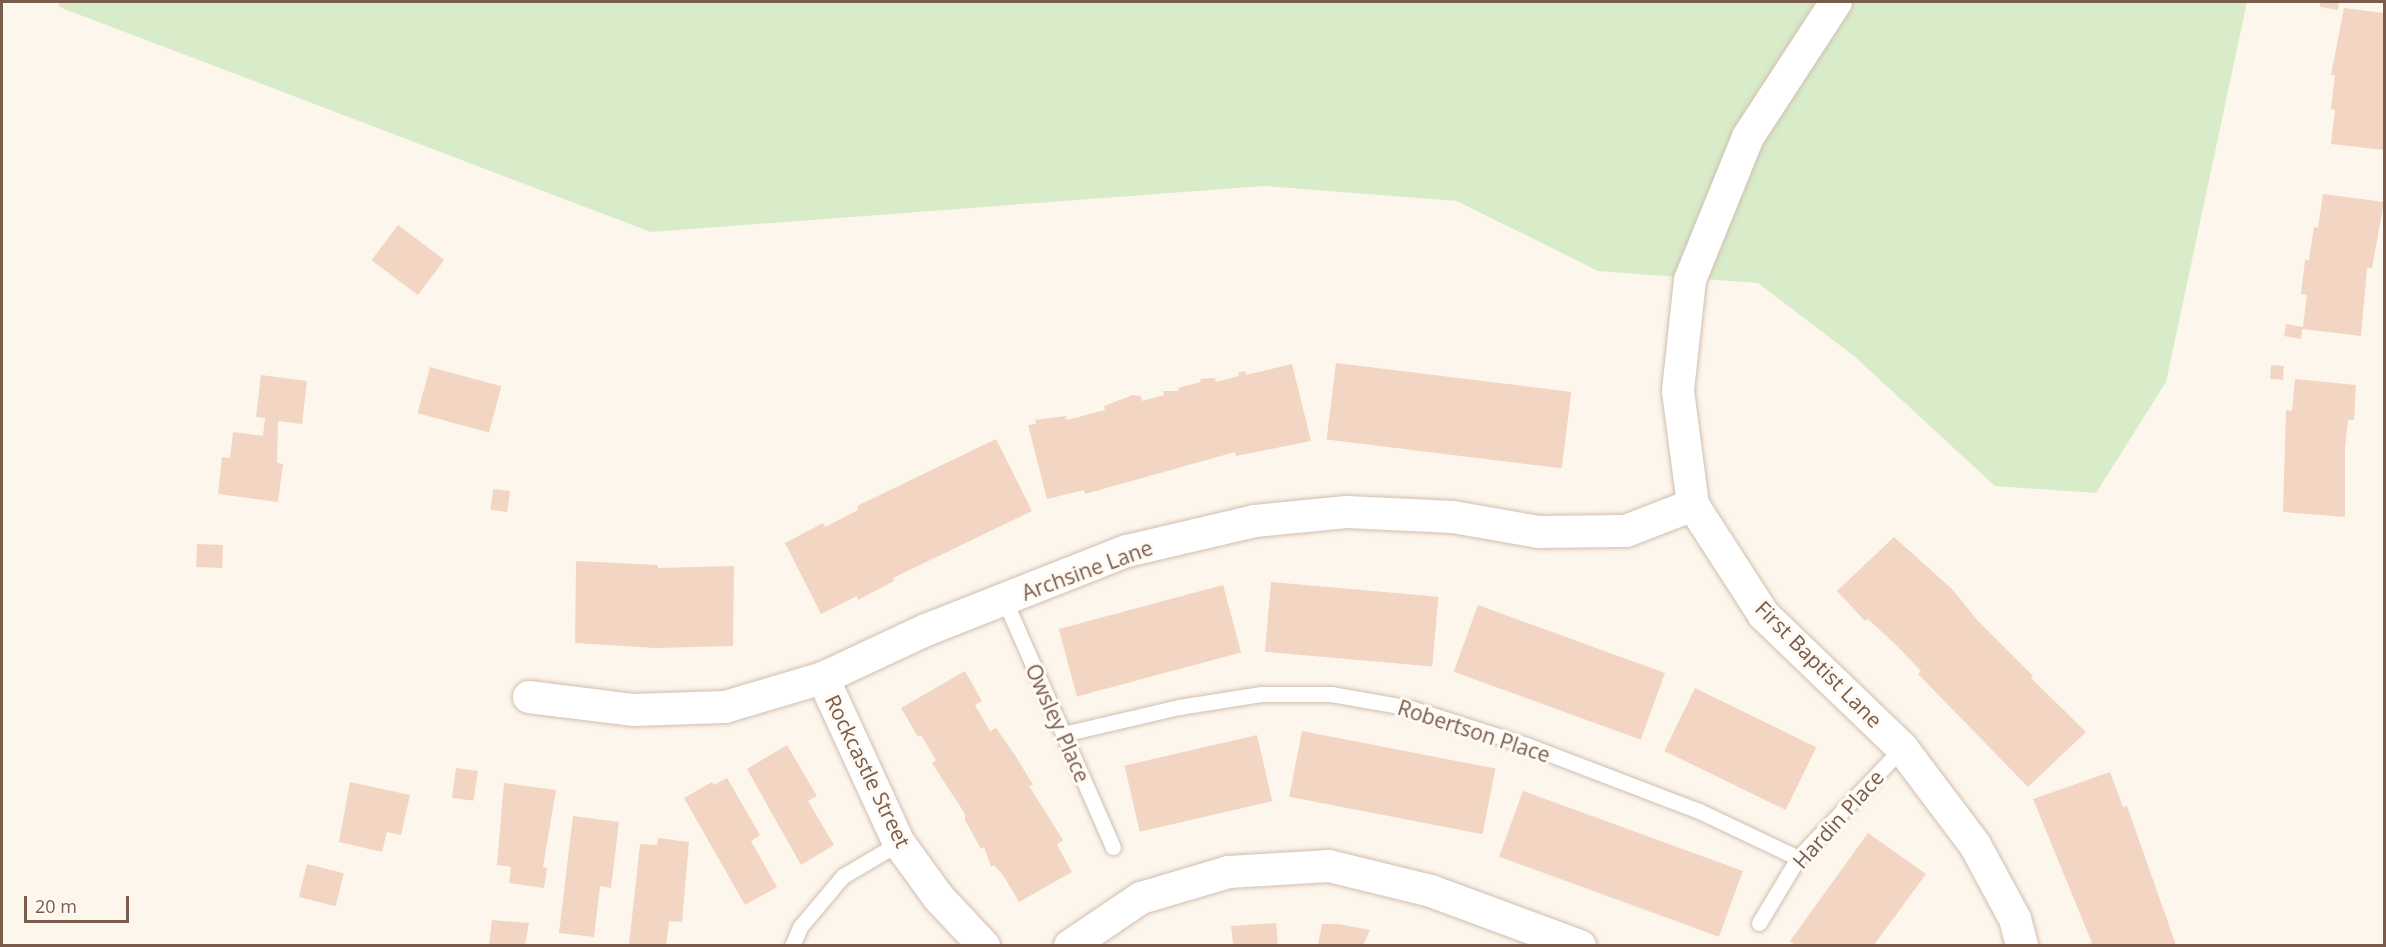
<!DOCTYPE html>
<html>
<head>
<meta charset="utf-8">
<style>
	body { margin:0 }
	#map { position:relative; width:2386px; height:947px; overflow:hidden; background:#fdf6ec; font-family:"Open Sans",sans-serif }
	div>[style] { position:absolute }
	.green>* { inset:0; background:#d8ecc9 }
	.building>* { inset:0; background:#f3d5c3; transform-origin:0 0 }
	.roads { filter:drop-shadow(0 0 2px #d1beb0) drop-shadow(0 0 2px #d1beb0) }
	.service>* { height:15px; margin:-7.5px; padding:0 7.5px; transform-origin:7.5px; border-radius:7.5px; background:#fff }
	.minor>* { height:32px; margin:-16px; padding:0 16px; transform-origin:16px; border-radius:16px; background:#fff }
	span { translate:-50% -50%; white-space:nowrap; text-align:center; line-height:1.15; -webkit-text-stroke:6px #fffaf3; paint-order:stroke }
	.street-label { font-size:21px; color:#7a5c4d }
	.frame { position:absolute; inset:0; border:3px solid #7a5c4d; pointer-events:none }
	.scale { position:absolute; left:24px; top:896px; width:105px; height:27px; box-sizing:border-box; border:3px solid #7a5c4d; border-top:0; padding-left:8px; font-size:18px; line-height:21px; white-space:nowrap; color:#7a5c4d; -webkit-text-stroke:4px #fffaf3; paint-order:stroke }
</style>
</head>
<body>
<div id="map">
	<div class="green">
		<div style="clip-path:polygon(59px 2px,2247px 2px,2166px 382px,2096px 493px,1995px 486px,1854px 356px,1758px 283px,1598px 271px,1457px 201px,1264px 186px,651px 232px,59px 7px)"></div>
	</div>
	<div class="building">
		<div style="clip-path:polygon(2320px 2px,2339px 2px,2338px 10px,2320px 7px)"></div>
		<div style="clip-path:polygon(2344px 8px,2384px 13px,2384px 150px,2331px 144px,2335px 110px,2331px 109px,2335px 75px,2331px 75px)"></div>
		<div style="clip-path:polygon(2323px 194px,2384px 202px,2372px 268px,2367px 268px,2361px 336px,2302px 329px,2301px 339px,2284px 336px,2286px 324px,2303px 327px,2307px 295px,2301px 294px,2305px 260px,2309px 260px,2314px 227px,2318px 228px)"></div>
		<div style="left:398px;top:225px;width:58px;height:44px;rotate:37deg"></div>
		<div style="left:1336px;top:363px;width:237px;height:77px;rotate:7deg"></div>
		<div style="clip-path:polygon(1292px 364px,1311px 441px,1236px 456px,1235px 452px,1085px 494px,1084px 490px,1047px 499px,1028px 425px,1036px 424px,1035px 420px,1066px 416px,1067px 420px,1105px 410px,1104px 406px,1133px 395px,1141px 396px,1142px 401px,1164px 395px,1163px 391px,1179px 391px,1178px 388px,1201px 382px,1200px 379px,1215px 378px,1216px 382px,1239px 376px,1238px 373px,1245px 371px,1246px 375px)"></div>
		<div style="left:2271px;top:365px;width:13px;height:14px;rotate:4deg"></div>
		<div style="left:430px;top:367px;width:74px;height:48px;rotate:15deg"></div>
		<div style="clip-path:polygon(261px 375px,307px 381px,302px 424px,278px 421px,277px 463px,283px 464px,278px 502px,218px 494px,222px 457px,230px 458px,233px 432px,263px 436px,265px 418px,256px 417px)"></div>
		<div style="clip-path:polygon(2295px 379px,2356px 385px,2354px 420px,2348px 420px,2345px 449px,2345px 517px,2283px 512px,2286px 410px,2292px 411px)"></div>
		<div style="clip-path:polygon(996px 439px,1032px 511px,893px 578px,894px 581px,858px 600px,857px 596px,821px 614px,785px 543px,823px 523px,825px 527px,858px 510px,857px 506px)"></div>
		<div style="left:493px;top:489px;width:17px;height:21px;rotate:7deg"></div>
		<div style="clip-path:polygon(1894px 537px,1952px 589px,1978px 621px,2033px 676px,2031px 678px,2086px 732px,2028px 787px,1918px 674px,1921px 671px,1896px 645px,1868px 619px,1865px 621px,1837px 591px)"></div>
		<div style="left:197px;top:544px;width:26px;height:23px;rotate:2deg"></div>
		<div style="clip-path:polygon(576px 561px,658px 565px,658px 568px,734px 566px,733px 646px,655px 648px,575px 643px)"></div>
		<div style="left:1271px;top:582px;width:168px;height:70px;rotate:5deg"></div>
		<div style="left:1223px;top:585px;width:70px;height:170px;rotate:75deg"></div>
		<div style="left:1478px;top:605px;width:199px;height:71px;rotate:20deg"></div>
		<div style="clip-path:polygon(965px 671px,982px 701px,975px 705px,990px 731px,996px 728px,1015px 755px,1033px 785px,1029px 786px,1063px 840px,1057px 845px,1072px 872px,1019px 902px,1003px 875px,994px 865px,991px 867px,984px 847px,981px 849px,965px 820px,965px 814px,932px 763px,936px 760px,921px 735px,918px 737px,901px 708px)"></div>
		<div style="left:1695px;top:688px;width:135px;height:70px;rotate:26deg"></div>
		<div style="left:1302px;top:731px;width:197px;height:67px;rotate:11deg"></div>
		<div style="left:1257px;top:735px;width:68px;height:136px;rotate:77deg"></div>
		<div style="clip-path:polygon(787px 745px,817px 796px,808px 801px,834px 845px,801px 865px,747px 769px)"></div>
		<div style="left:456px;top:768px;width:22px;height:30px;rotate:8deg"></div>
		<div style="clip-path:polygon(2110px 772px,2123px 807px,2127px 806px,2176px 945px,2086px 945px,2092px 943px,2033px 799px)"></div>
		<div style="clip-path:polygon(727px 778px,760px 835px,751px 841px,777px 887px,745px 905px,684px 798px,712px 782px,714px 785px)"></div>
		<div style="clip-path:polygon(350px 782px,410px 795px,401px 835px,387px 832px,382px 852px,339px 842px)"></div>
		<div style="clip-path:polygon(504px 783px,556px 790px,543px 867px,547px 868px,544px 888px,509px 883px,511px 867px,497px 865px)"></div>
		<div style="left:1523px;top:791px;width:234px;height:70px;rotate:20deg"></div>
		<div style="clip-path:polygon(573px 816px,619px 822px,611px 888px,600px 886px,594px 937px,559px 933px)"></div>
		<div style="clip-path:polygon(1868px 833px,1926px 874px,1874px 945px,1795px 945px,1790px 941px)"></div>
		<div style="clip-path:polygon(658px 838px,689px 842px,682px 922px,669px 921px,666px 945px,629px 945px,640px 844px,657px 845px)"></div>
		<div style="left:307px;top:864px;width:38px;height:34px;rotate:14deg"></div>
		<div style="clip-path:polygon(492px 920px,529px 923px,525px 945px,489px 945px)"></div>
		<div style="clip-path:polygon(1276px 923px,1278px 945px,1233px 945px,1231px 926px)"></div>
		<div style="clip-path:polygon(1322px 924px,1338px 924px,1370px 930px,1363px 945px,1318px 945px)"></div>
	</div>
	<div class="roads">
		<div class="service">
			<div style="left:1004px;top:599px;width:271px;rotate:66.3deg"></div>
			<div style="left:1063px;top:734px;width:119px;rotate:-13.1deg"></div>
			<div style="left:1179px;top:707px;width:83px;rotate:-9deg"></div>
			<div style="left:1261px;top:694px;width:70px"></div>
			<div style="left:1331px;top:694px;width:80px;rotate:10deg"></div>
			<div style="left:1410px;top:708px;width:125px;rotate:17.7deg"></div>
			<div style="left:1529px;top:746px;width:180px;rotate:20.9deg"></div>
			<div style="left:1697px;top:810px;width:112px;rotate:25.4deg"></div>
			<div style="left:1759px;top:923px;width:76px;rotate:-59deg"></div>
			<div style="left:1798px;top:858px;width:151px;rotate:-46.6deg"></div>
			<div style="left:792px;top:946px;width:21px;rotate:-67deg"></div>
			<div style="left:800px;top:927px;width:67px;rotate:-49.9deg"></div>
			<div style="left:843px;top:876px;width:65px;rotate:-30.5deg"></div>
		</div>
		<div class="minor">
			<div style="left:1836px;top:2px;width:161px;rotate:123.1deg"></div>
			<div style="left:1748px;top:137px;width:154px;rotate:112.1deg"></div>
			<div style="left:1690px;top:280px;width:112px;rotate:96.2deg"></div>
			<div style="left:1678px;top:391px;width:115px;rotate:82.5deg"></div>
			<div style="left:1693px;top:505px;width:131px;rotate:57.2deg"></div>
			<div style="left:1764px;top:615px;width:192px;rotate:43.9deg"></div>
			<div style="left:1902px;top:748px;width:121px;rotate:53deg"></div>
			<div style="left:1975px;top:845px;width:84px;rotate:61.6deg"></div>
			<div style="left:2015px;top:919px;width:28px;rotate:75deg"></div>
			<div style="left:823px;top:678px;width:182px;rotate:65.3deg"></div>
			<div style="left:899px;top:843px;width:68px;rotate:54deg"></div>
			<div style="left:939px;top:898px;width:66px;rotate:46.8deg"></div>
			<div style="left:529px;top:697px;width:106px;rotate:7.1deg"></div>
			<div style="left:634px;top:710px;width:91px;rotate:-1.9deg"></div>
			<div style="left:725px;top:707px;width:102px;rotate:-16.5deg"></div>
			<div style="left:823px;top:678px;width:114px;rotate:-25deg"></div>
			<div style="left:926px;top:630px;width:216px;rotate:-21.5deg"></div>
			<div style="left:1127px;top:551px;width:131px;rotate:-13.2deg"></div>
			<div style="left:1255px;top:521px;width:92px;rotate:-5.6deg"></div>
			<div style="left:1347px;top:512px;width:106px;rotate:2.7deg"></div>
			<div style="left:1453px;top:517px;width:87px;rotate:9.9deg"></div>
			<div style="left:1539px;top:532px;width:87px;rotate:-0.7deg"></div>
			<div style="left:1626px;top:531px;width:72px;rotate:-21.2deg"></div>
			<div style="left:1070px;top:946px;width:86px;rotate:-34.1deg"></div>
			<div style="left:1141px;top:898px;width:92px;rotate:-16.5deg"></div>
			<div style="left:1229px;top:872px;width:100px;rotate:-3.4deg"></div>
			<div style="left:1329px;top:866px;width:105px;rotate:13.8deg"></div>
			<div style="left:1431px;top:891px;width:159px;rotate:20.3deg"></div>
		</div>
	</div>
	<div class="street-label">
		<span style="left:1087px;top:570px;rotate:-20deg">Archsine Lane</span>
		<span style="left:1819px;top:664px;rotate:45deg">First Baptist Lane</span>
		<span style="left:1058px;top:723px;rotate:66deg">Owsley Place</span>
		<span style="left:1474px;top:731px;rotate:18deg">Robertson Place</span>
		<span style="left:868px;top:771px;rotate:64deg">Rockcastle Street</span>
		<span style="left:1838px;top:819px;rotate:-48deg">Hardin Place</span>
	</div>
	<div class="frame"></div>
	<div class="scale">20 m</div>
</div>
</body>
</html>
